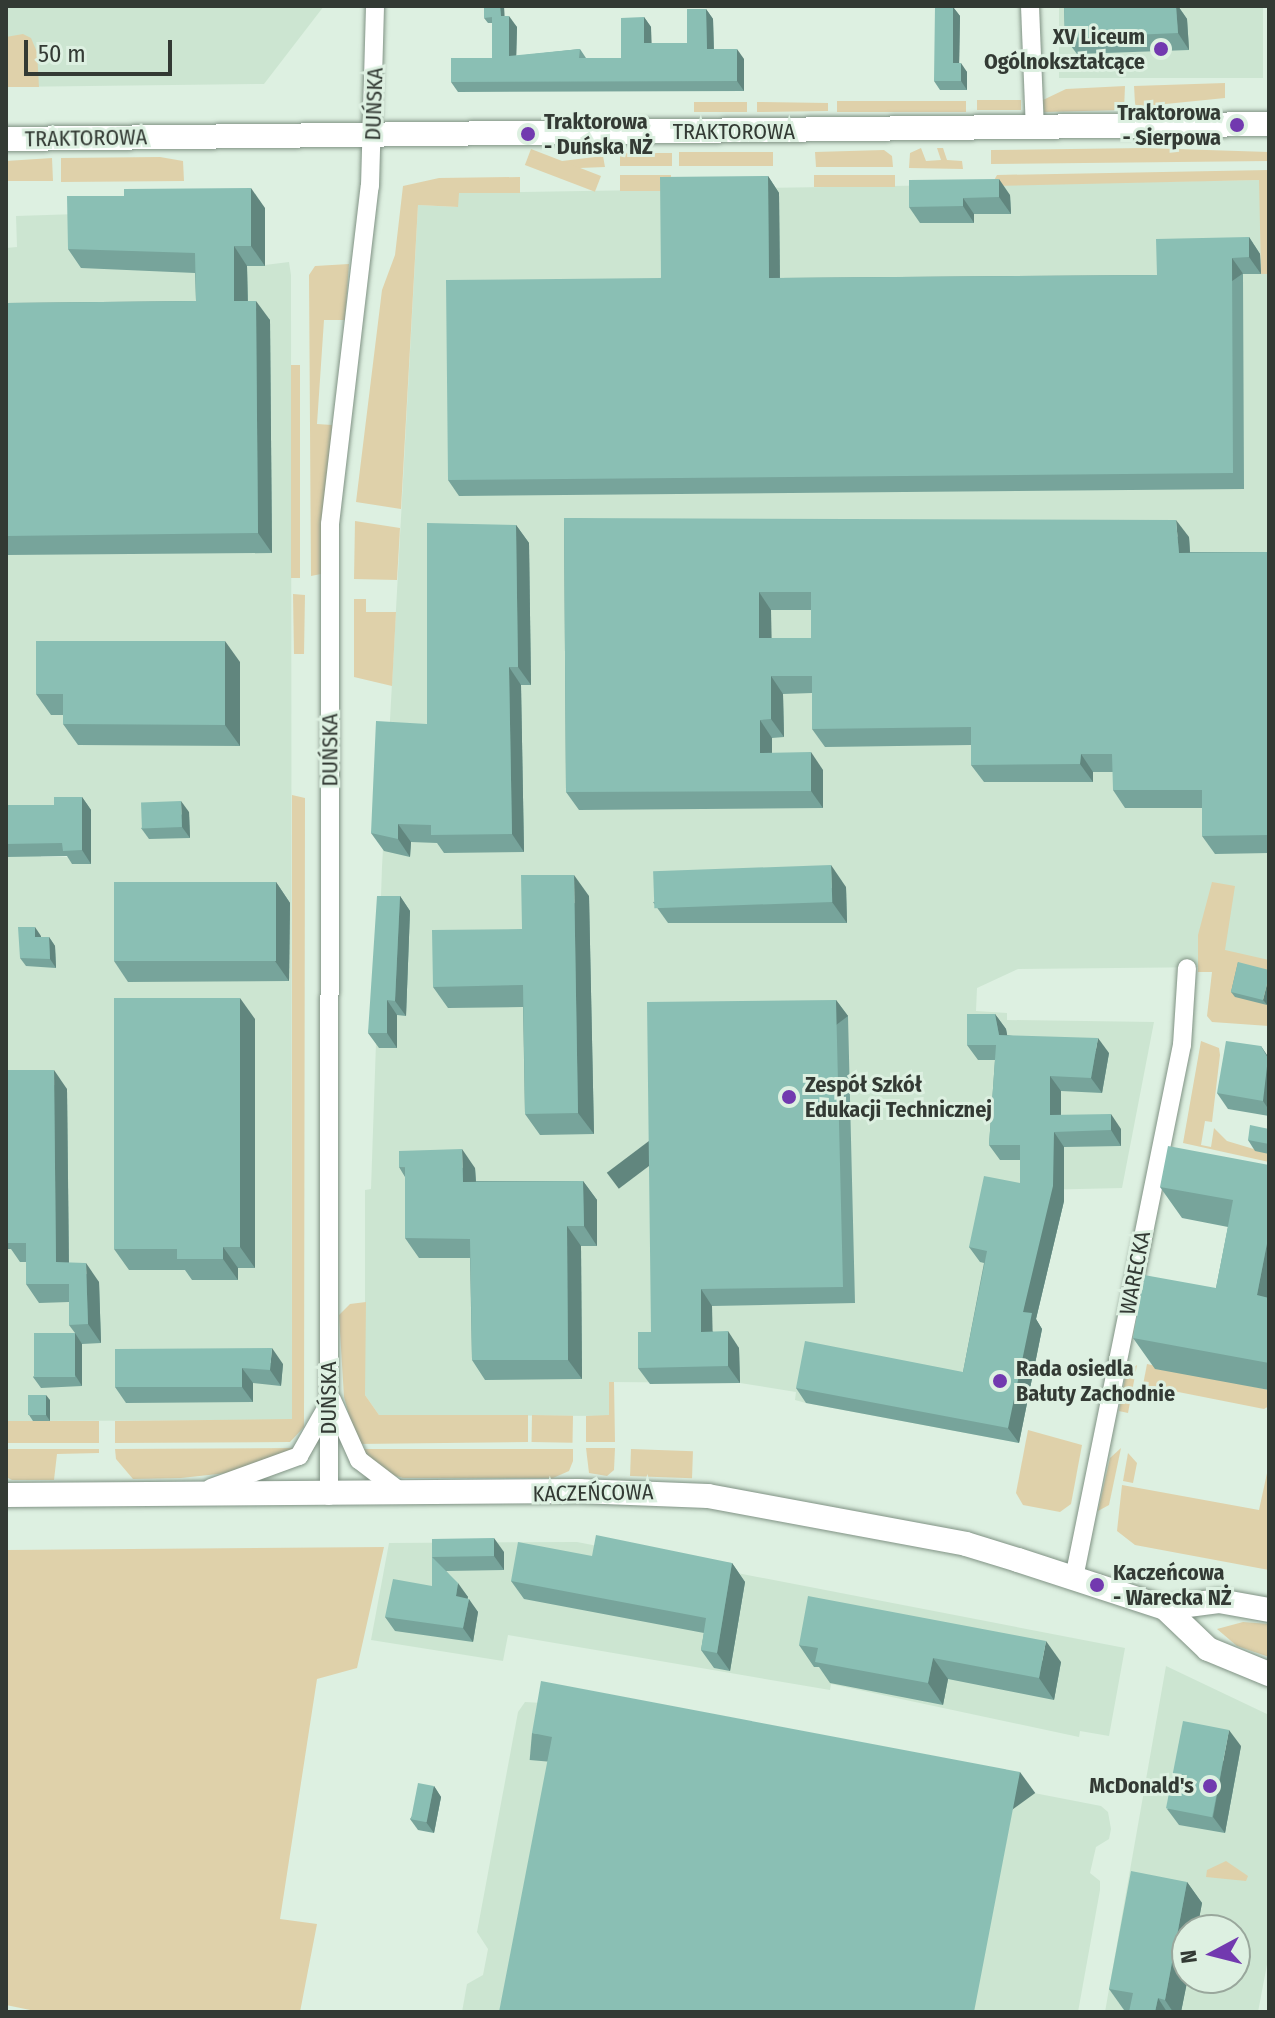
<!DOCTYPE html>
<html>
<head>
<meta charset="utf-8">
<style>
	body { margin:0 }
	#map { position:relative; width:1275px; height:2018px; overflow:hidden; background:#ddf0e1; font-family:"Fira Sans Condensed",sans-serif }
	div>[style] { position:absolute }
	.built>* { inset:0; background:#cce5d1; transform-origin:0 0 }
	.green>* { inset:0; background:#dfd1aa; transform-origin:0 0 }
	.roads { filter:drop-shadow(0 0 2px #809284) drop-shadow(0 0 2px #809284) }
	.minor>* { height:18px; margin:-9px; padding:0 9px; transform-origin:9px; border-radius:9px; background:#fff }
	.tertiary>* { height:24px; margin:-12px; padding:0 12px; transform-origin:12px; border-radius:12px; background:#fff }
	.wall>* { inset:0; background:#77a49b; transform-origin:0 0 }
	.shaded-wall>* { inset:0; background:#61867e; transform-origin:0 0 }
	.building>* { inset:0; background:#8abfb4; transform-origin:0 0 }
	.dots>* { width:22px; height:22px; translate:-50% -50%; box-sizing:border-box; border:4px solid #ddf0e1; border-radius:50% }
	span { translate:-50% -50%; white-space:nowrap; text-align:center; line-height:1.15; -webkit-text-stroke:6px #ddf0e1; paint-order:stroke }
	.poi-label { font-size:22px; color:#333a34; font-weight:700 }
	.right { translate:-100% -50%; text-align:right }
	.left { translate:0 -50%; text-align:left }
	.street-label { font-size:22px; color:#333a34 }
	.frame { position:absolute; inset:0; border:8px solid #333a34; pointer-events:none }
	.north { position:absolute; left:1171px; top:1914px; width:80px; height:80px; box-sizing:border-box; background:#ddf0e1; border:2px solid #99a79c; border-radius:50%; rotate:263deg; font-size:22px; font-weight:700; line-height:32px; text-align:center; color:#333a34 }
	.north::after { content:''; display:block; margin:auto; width:28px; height:36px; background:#7239af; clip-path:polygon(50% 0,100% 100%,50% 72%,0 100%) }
	.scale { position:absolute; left:24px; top:40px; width:148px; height:36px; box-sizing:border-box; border:4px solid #333a34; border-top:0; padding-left:10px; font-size:24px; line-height:28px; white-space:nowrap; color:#333a34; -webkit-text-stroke:6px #ddf0e1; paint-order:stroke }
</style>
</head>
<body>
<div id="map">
	<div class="built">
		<div style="clip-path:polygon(6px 6px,324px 6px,264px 84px,6px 87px)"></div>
		<div style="left:1059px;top:6px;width:204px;height:72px"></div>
		<div style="clip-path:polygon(1260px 180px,1261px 273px,1269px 274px,1269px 1016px,1217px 967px,1018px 969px,977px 988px,976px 1011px,1007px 1013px,1007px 1020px,1154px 1022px,1122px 1188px,1000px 1191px,1063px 1205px,1034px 1326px,1042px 1329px,1019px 1443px,806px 1403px,795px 1400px,796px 1392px,740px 1383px,610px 1382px,609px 1416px,379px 1415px,365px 1395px,365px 1190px,371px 1189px,382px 867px,418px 205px,457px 207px,458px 193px)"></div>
		<div style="clip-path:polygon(evenodd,265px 208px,265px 265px,289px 262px,291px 275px,292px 1420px,6px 1421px,6px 248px,17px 247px,16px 216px,265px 208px,41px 819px,82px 857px,41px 857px,41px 819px)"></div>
		<div style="clip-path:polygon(577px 1542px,1125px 1648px,1109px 1736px,1080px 1731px,1079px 1737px,831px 1684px,830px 1690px,508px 1635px,503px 1661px,371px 1640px,389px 1543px)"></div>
		<div style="clip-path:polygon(evenodd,1166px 1666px,1269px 1715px,1269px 1954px,1258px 2012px,1105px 2012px,1166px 1666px,1187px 1930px,1235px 1930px,1235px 1978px,1187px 1978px,1187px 1930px)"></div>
		<div style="clip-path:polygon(525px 1702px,577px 1705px,1101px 1806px,1108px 1812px,1111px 1829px,1109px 1839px,1096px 1847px,1090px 1873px,1100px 1881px,1100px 1890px,1078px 2012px,462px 2012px,467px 1984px,483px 1975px,488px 1949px,477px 1932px,518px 1712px)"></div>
	</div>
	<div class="green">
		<div style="clip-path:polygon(23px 34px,31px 38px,37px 52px,39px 87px,6px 87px,6px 37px)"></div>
		<div style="clip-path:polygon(1225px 83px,1225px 98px,1136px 107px,1135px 103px,1134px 86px)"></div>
		<div style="clip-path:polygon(1125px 86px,1124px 110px,1044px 112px,1043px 100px,1066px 89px)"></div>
		<div style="left:977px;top:100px;width:44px;height:10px"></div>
		<div style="left:966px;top:101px;width:11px;height:129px;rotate:90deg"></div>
		<div style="left:694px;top:102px;width:53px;height:10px"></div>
		<div style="clip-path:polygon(757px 102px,828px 103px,828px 111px,757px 112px)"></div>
		<div style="clip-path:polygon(921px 148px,926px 161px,941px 160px,937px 148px,943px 148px,947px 160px,962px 161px,963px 169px,909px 168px,910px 153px)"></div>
		<div style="clip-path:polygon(1145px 148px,1269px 152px,1269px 161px,991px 164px,991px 150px)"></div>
		<div style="clip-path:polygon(884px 150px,892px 156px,893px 167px,816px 167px,815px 152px)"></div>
		<div style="left:773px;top:152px;width:14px;height:94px;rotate:90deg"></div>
		<div style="left:672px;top:153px;width:13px;height:52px;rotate:90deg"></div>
		<div style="clip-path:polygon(603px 156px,605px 167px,554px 169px,554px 162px)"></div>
		<div style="clip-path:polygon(160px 157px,183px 161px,184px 181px,61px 182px,61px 158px)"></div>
		<div style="clip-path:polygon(52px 158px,53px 181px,6px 181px,6px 161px)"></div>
		<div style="clip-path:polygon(1269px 170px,1269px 274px,1261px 274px,1259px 180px,991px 186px,997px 175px)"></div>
		<div style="left:671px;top:175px;width:16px;height:51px;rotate:90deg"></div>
		<div style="left:895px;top:175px;width:12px;height:81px;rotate:90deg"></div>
		<div style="left:601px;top:176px;width:17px;height:75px;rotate:111deg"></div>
		<div style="clip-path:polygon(520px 177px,520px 193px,459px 193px,458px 207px,418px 205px,401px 509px,356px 502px,382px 290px,395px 255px,403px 186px,439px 178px)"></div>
		<div style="clip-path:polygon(349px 264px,345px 320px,324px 320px,317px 424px,332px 425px,321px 574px,311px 576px,309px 275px,315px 266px)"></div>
		<div style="left:291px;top:365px;width:9px;height:213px"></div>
		<div style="clip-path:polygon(355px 521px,400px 528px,397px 580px,354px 579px)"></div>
		<div style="clip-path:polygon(293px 594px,305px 595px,304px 654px,294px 654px)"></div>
		<div style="clip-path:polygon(354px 599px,366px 599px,366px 612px,396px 612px,392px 686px,354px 677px)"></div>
		<div style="clip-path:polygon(292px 795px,305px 798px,304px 1427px,290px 1442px,115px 1443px,115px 1421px,292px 1419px)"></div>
		<div style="clip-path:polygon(1212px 882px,1235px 886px,1225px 950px,1269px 960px,1269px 1026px,1212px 1022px,1207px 1016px,1212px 972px,1198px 972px,1198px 935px)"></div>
		<div style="clip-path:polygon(1201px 1041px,1219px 1048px,1220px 1055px,1212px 1122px,1205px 1121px,1201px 1145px,1211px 1147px,1214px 1128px,1227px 1141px,1267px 1153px,1269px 1162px,1183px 1143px)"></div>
		<div style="clip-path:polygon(366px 1302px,365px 1395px,379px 1415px,528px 1415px,528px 1442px,357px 1444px,344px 1397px,339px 1315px,350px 1304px)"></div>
		<div style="clip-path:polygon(1147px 1364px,1269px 1390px,1269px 1406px,1264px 1409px,1143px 1385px)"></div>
		<div style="clip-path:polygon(1137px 1365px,1128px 1413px,1119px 1411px,1126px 1373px)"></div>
		<div style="clip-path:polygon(609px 1382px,614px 1382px,615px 1442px,586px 1442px,586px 1416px,609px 1415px)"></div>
		<div style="left:532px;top:1415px;width:41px;height:27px;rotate:1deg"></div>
		<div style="left:6px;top:1421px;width:93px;height:22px"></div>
		<div style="clip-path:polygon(1028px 1430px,1082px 1445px,1071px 1504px,1060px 1512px,1023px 1505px,1016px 1493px)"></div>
		<div style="clip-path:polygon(299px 1448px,227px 1473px,181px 1478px,133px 1479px,116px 1459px,115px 1449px)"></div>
		<div style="clip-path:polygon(586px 1448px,615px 1448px,614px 1470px,607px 1476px,589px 1473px)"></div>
		<div style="clip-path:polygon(1121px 1448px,1109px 1505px,1098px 1511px,1110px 1458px)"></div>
		<div style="clip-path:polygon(6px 1449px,99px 1449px,99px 1453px,57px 1454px,54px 1480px,12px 1480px,6px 1477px)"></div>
		<div style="clip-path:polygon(360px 1449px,573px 1449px,573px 1461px,569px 1471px,553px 1478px,403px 1478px,389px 1474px)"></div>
		<div style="left:631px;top:1449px;width:62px;height:27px;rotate:2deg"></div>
		<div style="clip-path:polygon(1128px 1453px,1137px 1463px,1133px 1483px,1123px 1481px)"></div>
		<div style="clip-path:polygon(1269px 1464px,1269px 1570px,1135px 1545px,1117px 1531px,1122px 1485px,1259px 1510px)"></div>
		<div style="clip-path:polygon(384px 1547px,357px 1668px,317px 1679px,280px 1919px,317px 1924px,300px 2012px,40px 2012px,6px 2005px,6px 1550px)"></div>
		<div style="clip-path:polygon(1243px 1622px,1269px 1624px,1269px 1657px,1237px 1646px,1217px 1629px)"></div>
		<div style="clip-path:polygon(1226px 1861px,1248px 1876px,1246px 1881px,1206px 1877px,1207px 1870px)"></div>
	</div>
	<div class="roads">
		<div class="minor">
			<div style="left:1030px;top:6px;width:124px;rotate:87.7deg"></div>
			<div style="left:332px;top:1400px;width:66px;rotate:65.8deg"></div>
			<div style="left:359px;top:1460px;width:53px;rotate:37.3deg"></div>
			<div style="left:211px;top:1488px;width:94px;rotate:-20deg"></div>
			<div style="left:299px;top:1456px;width:51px;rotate:-60.4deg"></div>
			<div style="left:329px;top:1496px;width:972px;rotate:-89.94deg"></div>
			<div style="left:330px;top:524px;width:340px;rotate:-83.3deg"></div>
			<div style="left:370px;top:186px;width:180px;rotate:-88.4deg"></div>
			<div style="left:1074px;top:1578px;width:544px;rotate:-78.55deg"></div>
			<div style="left:1182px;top:1045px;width:77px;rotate:-86.3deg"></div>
		</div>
		<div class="tertiary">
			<div style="left:6px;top:139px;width:1263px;rotate:-0.68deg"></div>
			<div style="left:6px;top:1495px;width:573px;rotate:-0.4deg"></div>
			<div style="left:579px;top:1491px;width:129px;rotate:2.2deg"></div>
			<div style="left:708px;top:1496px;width:262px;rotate:10.5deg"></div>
			<div style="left:966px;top:1544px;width:54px;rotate:17.1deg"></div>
			<div style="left:1018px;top:1560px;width:155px;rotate:18.1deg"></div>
			<div style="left:1165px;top:1608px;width:59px;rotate:43.6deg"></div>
			<div style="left:1208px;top:1649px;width:66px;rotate:22.3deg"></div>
			<div style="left:1165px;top:1608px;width:54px;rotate:-7.4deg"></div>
			<div style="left:1219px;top:1601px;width:51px;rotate:10.2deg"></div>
		</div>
	</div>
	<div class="wall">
		<div style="clip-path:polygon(504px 6px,504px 16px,517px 27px,516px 56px,580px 49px,586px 58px,621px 58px,644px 17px,651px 27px,651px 43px,687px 43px,706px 9px,713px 19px,714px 49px,744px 59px,744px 91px,458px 92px,451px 82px,492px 58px,492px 23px,488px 23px,484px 18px)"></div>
		<div style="clip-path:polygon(1064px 6px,1178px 6px,1187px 19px,1189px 50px,1077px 54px,1065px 38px)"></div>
		<div style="clip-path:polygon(953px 7px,960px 16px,959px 63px,967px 72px,967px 90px,940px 90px,934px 81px)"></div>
		<div style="clip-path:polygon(768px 176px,779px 193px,780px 278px,1157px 275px,1249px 237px,1260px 254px,1261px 274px,1243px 274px,1244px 489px,459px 496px,448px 480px)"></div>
		<div style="clip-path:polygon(909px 180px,1010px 195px,1011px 214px,974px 214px,974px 223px,920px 223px,909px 207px)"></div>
		<div style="clip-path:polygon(265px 208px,265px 266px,247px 266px,248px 301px,270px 320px,272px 553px,6px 555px,6px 303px,196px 301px,195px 273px,81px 268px,68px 249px)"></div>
		<div style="clip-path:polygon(evenodd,564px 518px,1189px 537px,1190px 552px,1269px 552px,1269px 853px,1215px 854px,1202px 836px,1202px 808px,1125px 808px,1113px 790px,1113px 772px,1093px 772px,1093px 782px,984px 782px,971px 765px,971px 745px,825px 747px,812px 729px,812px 693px,783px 694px,784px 737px,772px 738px,772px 753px,823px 770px,823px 808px,579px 810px,566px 792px,564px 518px,771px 610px,811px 610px,811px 638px,771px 638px,771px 610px)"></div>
		<div style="clip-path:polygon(516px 525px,529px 543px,531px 685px,521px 685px,524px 852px,444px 853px,437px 843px,411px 842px,410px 857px,384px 851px,371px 833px,427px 724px)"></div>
		<div style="clip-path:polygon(240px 662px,240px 746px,78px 745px,63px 724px,63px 715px,51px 715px,36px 694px)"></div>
		<div style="clip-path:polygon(82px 797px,91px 810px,91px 864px,72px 864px,67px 856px,6px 857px,6px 805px,54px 805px)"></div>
		<div style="clip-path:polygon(189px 812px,190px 838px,149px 839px,141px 828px)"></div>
		<div style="clip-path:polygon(276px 882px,290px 903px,289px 981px,128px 982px,114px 961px)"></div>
		<div style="clip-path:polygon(846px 887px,847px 923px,668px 923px,653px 902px)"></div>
		<div style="clip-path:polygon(400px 896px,410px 911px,406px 1016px,397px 1015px,397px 1048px,379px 1048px,368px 1033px)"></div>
		<div style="clip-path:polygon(589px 896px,594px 1134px,540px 1135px,525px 1114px,523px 1007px,448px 1008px,433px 987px,522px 929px)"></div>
		<div style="clip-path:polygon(41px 936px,41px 937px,49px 937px,55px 946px,56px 968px,26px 966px,20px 958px)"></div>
		<div style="clip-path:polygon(1238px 962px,1267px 1005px,1235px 997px,1231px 992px)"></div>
		<div style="clip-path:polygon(836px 1000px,848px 1016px,855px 1303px,712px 1306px,712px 1331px,739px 1348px,740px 1383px,650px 1384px,638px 1368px,651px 1332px)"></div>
		<div style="clip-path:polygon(995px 1014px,1006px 1029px,1007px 1035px,1109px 1053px,1102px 1093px,1061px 1091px,1061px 1115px,1121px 1129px,1121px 1146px,1064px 1147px,1064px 1201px,1036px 1319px,1042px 1329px,1019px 1443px,806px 1403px,796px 1388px,963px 1372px,984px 1263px,980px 1262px,969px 1247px,1020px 1183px,1020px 1160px,1000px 1160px,989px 1145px,995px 1060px,978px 1060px,967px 1045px)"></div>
		<div style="clip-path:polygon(255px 1019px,255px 1268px,238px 1268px,238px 1280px,192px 1280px,185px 1270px,129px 1270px,114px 1249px)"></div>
		<div style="clip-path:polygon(1269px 1058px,1269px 1116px,1228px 1109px,1217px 1093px)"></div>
		<div style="clip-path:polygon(6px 1070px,67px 1089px,69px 1263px,99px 1282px,101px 1343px,82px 1344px,82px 1386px,41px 1388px,33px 1377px,75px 1333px,69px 1325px,69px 1302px,39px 1303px,26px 1284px,26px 1262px,20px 1262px,11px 1249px,6px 1249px)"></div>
		<div style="clip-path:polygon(1269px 1129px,1269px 1154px,1255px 1151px,1248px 1140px)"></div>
		<div style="clip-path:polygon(1269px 1165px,1269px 1390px,1155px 1369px,1133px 1338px,1216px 1288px,1228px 1227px,1182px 1218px,1160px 1187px)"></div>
		<div style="clip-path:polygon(399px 1167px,475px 1168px,476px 1181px,583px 1181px,597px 1200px,597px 1246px,581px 1246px,582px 1379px,485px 1380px,472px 1360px,470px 1258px,419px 1258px,405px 1238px,405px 1177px)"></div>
		<div style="clip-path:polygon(115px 1349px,283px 1364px,281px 1386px,253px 1383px,253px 1402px,126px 1403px,115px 1387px)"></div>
		<div style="clip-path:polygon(50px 1400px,50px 1421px,33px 1421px,29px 1415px)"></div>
		<div style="clip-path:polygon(432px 1539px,504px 1552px,504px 1570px,446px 1571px,468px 1597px,467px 1598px,478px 1612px,473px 1642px,395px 1631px,385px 1617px,432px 1586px)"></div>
		<div style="clip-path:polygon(592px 1556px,732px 1563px,745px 1582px,730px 1671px,714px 1668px,701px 1650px,704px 1633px,524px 1599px,511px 1581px)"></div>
		<div style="clip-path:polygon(799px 1645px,1061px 1662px,1054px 1700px,948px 1679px,943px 1705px,830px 1683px,819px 1667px,814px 1667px)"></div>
		<div style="left:532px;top:1733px;width:490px;height:27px;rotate:5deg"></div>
		<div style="clip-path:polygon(1241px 1746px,1225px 1833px,1179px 1825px,1167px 1809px)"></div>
		<div style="clip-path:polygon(434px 1786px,441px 1797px,434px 1833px,418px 1830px,410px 1819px)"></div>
		<div style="clip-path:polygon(1187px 1882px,1202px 1903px,1181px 2012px,1129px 2012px,1124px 2010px,1109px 1989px)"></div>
	</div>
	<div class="shaded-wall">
		<div style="clip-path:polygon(500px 6px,504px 6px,505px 23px,501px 17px)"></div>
		<div style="clip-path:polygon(1176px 6px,1178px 6px,1187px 19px,1189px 50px,1178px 33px)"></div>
		<div style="clip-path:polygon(953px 7px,960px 16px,959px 72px,953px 63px)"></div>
		<div style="clip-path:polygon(706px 9px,713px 19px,714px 59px,707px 49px)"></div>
		<div style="clip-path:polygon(509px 16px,517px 27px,516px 67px,509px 56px)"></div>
		<div style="clip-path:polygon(644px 17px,651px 27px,652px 53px,644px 43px)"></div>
		<div style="clip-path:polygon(737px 49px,744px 59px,744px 91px,737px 81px)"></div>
		<div style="clip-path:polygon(961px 63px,967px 72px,967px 90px,961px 81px)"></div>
		<div style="clip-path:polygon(768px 176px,779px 193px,780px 294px,769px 278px)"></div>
		<div style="clip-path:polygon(999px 179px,1010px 195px,1011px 214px,999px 197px)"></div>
		<div style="clip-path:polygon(251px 188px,265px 208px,265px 266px,251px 246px)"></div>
		<div style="clip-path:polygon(963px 198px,974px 214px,974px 223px,963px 206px)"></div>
		<div style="clip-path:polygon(1249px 237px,1260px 254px,1261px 274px,1249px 257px)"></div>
		<div style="clip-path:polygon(234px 246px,247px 266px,248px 320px,234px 301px)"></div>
		<div style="left:1232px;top:258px;width:19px;height:215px;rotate:55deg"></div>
		<div style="clip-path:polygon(256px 301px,270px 320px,272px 553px,258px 533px)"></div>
		<div style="clip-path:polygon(1176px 520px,1189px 537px,1191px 570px,1179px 553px)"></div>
		<div style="clip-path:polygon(516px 525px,529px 543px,531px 685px,518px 667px)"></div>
		<div style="clip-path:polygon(759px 592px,771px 610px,772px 656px,759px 638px)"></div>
		<div style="clip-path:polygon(225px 641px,240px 662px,240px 746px,225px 725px)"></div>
		<div style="clip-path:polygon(509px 667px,521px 685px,524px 852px,512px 834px)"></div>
		<div style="clip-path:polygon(771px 676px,783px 694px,784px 737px,771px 719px)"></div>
		<div style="clip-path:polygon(760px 720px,772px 738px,772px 770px,760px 753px)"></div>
		<div style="clip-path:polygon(811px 752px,823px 770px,823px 808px,811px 791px)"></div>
		<div style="clip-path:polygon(1081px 754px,1093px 772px,1093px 782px,1080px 764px)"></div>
		<div style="clip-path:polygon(82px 797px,91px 810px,91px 864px,82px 850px)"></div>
		<div style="clip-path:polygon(181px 801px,189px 812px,190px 838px,182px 827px)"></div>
		<div style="clip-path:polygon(398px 824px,411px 842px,410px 857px,398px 839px)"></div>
		<div style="clip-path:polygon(831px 865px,846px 887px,847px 923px,832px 902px)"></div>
		<div style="clip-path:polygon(574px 875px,589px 896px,594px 1134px,578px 1113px)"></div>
		<div style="clip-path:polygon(276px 882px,290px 903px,289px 981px,275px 961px)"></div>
		<div style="clip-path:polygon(400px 896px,410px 911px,406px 1016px,395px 1001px)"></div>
		<div style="clip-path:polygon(35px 927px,41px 936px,41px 946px,35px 937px)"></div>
		<div style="clip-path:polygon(49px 937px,55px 946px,56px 968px,50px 959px)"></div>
		<div style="clip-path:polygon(1269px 976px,1269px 997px,1267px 1005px,1263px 1000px)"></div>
		<div style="clip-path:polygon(240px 998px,255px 1019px,255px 1268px,240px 1247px)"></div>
		<div style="clip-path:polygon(387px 1000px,397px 1015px,397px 1048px,387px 1033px)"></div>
		<div style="left:836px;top:1000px;width:20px;height:287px;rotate:53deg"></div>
		<div style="clip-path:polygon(995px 1014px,1006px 1029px,1010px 1050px,999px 1035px)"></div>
		<div style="clip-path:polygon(1098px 1038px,1109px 1053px,1102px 1093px,1091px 1078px)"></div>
		<div style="clip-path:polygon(1261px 1046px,1269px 1058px,1269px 1110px,1263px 1101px)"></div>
		<div style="clip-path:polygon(54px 1070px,67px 1089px,69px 1281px,56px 1262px)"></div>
		<div style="clip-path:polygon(1050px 1076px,1061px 1091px,1061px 1130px,1050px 1115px)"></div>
		<div style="clip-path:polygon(1111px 1114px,1121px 1129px,1121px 1146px,1111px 1130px)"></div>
		<div style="clip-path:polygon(1054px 1132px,1064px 1147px,1064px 1201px,1036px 1319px,1042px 1329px,1019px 1443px,1008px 1428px,1023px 1312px)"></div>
		<div style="clip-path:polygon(462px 1149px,475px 1168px,477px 1201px,463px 1182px)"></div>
		<div style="clip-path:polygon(583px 1181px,597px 1200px,597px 1246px,584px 1226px)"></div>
		<div style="clip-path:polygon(567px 1226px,581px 1246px,582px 1379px,568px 1360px)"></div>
		<div style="clip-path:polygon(1269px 1233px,1269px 1312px,1257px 1295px)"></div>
		<div style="clip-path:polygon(223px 1247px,238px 1268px,238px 1280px,223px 1259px)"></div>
		<div style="clip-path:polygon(86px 1263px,99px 1282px,101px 1343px,88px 1324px)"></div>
		<div style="clip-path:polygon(701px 1289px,712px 1306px,713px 1348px,701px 1332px)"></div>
		<div style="clip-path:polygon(728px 1331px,739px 1348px,740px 1383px,728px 1366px)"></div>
		<div style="clip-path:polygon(75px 1333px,82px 1344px,82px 1386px,75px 1375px)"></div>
		<div style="clip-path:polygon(272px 1348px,283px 1364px,281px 1386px,270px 1370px)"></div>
		<div style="clip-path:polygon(242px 1368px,253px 1383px,253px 1402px,242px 1387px)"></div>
		<div style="clip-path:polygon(46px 1395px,50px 1400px,50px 1421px,46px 1415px)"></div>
		<div style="clip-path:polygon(494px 1538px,504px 1552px,504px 1570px,494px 1556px)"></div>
		<div style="clip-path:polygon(732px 1563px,745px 1582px,730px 1671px,717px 1653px)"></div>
		<div style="clip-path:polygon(458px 1583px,468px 1597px,465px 1610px,456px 1596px)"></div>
		<div style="clip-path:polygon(469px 1599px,478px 1612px,473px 1642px,463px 1628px)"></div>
		<div style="clip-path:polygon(1046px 1641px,1061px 1662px,1054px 1700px,1039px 1678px)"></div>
		<div style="clip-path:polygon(933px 1658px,948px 1679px,943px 1705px,928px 1683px)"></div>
		<div style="clip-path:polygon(1229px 1730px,1241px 1746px,1225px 1833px,1213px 1817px)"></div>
		<div style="left:1020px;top:1772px;width:26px;height:244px;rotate:54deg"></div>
		<div style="clip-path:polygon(434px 1786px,441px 1797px,434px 1833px,426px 1822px)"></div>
		<div style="clip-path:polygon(1187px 1882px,1202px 1903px,1197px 1930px,1187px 1930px,1188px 1978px,1181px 2012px,1173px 2012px,1165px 2000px)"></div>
		<div style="clip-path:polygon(1158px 1998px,1167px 2012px,1155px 2012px)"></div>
	</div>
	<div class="building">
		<div style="clip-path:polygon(484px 6px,500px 6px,501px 16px,484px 18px)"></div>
		<div style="clip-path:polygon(935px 6px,953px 7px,953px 63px,961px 63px,961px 81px,934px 81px)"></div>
		<div style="clip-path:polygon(1064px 6px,1176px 6px,1178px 33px,1065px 38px)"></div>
		<div style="clip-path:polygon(687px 9px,706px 9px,707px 49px,737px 49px,737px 81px,451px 82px,451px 58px,492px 58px,492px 16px,509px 16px,509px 56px,580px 49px,579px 58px,621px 58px,621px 18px,644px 17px,644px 43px,687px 43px)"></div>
		<div style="clip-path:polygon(768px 176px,769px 278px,1157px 275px,1156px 239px,1249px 237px,1249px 257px,1232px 258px,1233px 473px,448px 480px,446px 280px,661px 278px,660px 177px)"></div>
		<div style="clip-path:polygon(999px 179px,999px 197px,963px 198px,963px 206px,909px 207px,909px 180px)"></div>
		<div style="clip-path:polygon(251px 188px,251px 246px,234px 246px,234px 301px,256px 301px,258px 533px,6px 536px,6px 303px,196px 301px,195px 253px,68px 249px,67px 196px,124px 196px,124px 189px)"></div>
		<div style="clip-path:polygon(evenodd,564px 518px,1176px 520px,1179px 553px,1269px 552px,1269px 835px,1202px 836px,1202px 790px,1113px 790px,1112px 754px,1081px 754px,1080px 764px,971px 765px,971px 727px,812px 729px,812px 676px,771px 676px,771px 719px,760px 720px,760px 753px,811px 752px,811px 791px,566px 792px,564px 518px,759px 592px,811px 592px,811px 638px,759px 638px,759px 592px)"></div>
		<div style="clip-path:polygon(427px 523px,516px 525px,518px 667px,509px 667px,512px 834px,431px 835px,431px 825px,398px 824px,398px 839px,371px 833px,376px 721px,427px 724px)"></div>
		<div style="clip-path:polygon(36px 641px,225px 641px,225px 725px,63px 724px,63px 694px,36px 694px)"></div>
		<div style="clip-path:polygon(54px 797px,82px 797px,82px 850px,63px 851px,62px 843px,6px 844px,6px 805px,54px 805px)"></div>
		<div style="left:181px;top:801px;width:26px;height:40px;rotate:88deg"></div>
		<div style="left:831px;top:865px;width:37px;height:178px;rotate:88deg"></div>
		<div style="clip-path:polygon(521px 875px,574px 875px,578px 1113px,525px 1114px,523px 985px,433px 987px,432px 930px,522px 929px)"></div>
		<div style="left:114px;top:882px;width:162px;height:79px"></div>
		<div style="clip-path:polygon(377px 896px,400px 896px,395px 1001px,387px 1000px,387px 1033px,368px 1033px)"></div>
		<div style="clip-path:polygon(18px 927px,35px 927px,35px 937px,49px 937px,50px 959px,20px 958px)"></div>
		<div style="clip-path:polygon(1238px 962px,1269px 970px,1269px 976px,1263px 1000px,1231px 992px)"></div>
		<div style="clip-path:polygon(114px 998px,240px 998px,240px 1247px,223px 1247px,223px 1259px,177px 1259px,177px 1249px,114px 1249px)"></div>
		<div style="clip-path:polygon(836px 1000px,843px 1287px,701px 1289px,701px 1332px,728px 1331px,728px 1366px,638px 1368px,638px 1332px,651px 1332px,647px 1002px)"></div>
		<div style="clip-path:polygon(967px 1014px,995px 1014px,999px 1035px,1098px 1038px,1091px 1078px,1050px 1076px,1050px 1115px,1111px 1114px,1111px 1130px,1054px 1132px,1053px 1186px,1023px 1312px,1032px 1313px,1008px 1428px,796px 1388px,805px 1341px,963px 1372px,987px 1251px,969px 1247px,984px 1176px,1020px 1183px,1020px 1145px,989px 1145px,996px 1045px,967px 1045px)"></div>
		<div style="clip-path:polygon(1226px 1041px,1261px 1046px,1268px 1058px,1263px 1101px,1217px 1093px)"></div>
		<div style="clip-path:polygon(6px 1070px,54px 1070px,56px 1262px,86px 1263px,88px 1324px,69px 1325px,69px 1284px,26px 1284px,26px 1243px,7px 1243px,7px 1230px,6px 1230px)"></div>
		<div style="clip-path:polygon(1250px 1125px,1269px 1129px,1269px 1144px,1248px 1140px)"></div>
		<div style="clip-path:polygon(1168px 1146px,1269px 1165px,1269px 1233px,1257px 1295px,1269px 1298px,1269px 1363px,1133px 1338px,1144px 1275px,1216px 1288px,1233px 1200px,1160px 1187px)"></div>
		<div style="clip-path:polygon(462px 1149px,463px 1182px,583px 1181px,584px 1226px,567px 1226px,568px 1360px,472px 1360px,470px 1239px,405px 1238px,405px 1167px,399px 1167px,399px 1151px)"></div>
		<div style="left:34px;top:1333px;width:41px;height:44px"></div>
		<div style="clip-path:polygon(272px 1348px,270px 1370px,242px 1368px,242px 1387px,115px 1387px,115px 1349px)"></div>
		<div style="left:28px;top:1395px;width:18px;height:20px"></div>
		<div style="clip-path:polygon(596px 1535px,732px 1563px,717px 1653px,701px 1650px,706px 1618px,511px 1581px,518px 1542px,592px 1556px)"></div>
		<div style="clip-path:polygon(494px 1538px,494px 1556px,432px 1557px,458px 1583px,456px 1596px,469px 1599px,463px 1628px,385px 1617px,393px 1579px,432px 1586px,432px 1539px)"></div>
		<div style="clip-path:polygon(808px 1596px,1046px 1641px,1039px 1678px,933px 1658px,928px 1683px,815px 1662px,818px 1648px,799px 1645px)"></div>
		<div style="clip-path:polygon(541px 1681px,1020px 1772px,974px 2012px,499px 2012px,552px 1737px,532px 1733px)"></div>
		<div style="left:1183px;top:1721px;width:47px;height:89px;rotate:11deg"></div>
		<div style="left:418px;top:1783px;width:16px;height:37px;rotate:11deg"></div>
		<div style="clip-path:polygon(1131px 1871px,1187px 1882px,1165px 2000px,1158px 1998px,1155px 2012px,1129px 2012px,1133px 1993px,1109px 1989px)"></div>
	</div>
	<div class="dots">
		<div style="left:1161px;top:49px;background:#7239af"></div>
		<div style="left:1237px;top:125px;background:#7239af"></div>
		<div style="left:528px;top:134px;background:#7239af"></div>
		<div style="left:789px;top:1097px;background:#7239af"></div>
		<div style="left:1000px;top:1381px;background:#7239af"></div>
		<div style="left:1097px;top:1585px;background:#7239af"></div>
		<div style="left:1210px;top:1786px;background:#7239af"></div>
	</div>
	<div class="poi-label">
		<span class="right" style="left:1145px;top:49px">XV Liceum<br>Ogólnokształcące</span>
		<span class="right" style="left:1221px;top:125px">Traktorowa<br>- Sierpowa</span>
		<span class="left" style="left:544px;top:134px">Traktorowa<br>- Duńska NŻ</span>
		<span class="left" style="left:805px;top:1097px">Zespół Szkół<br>Edukacji Technicznej</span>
		<span class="left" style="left:1016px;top:1381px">Rada osiedla<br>Bałuty Zachodnie</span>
		<span class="left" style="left:1113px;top:1585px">Kaczeńcowa<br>- Warecka NŻ</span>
		<span class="right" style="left:1194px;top:1786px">McDonald's</span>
	</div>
	<div class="street-label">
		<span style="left:374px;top:104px;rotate:-88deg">DUŃSKA</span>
		<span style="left:734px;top:132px">TRAKTOROWA</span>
		<span style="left:86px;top:138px;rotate:-1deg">TRAKTOROWA</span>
		<span style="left:330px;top:750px;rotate:-90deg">DUŃSKA</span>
		<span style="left:1135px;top:1273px;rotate:-79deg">WARECKA</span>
		<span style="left:329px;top:1398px;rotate:-90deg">DUŃSKA</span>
		<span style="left:593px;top:1493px;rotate:-1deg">KACZEŃCOWA</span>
	</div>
	<div class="frame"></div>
	<div class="north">N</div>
	<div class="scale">50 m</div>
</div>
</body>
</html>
